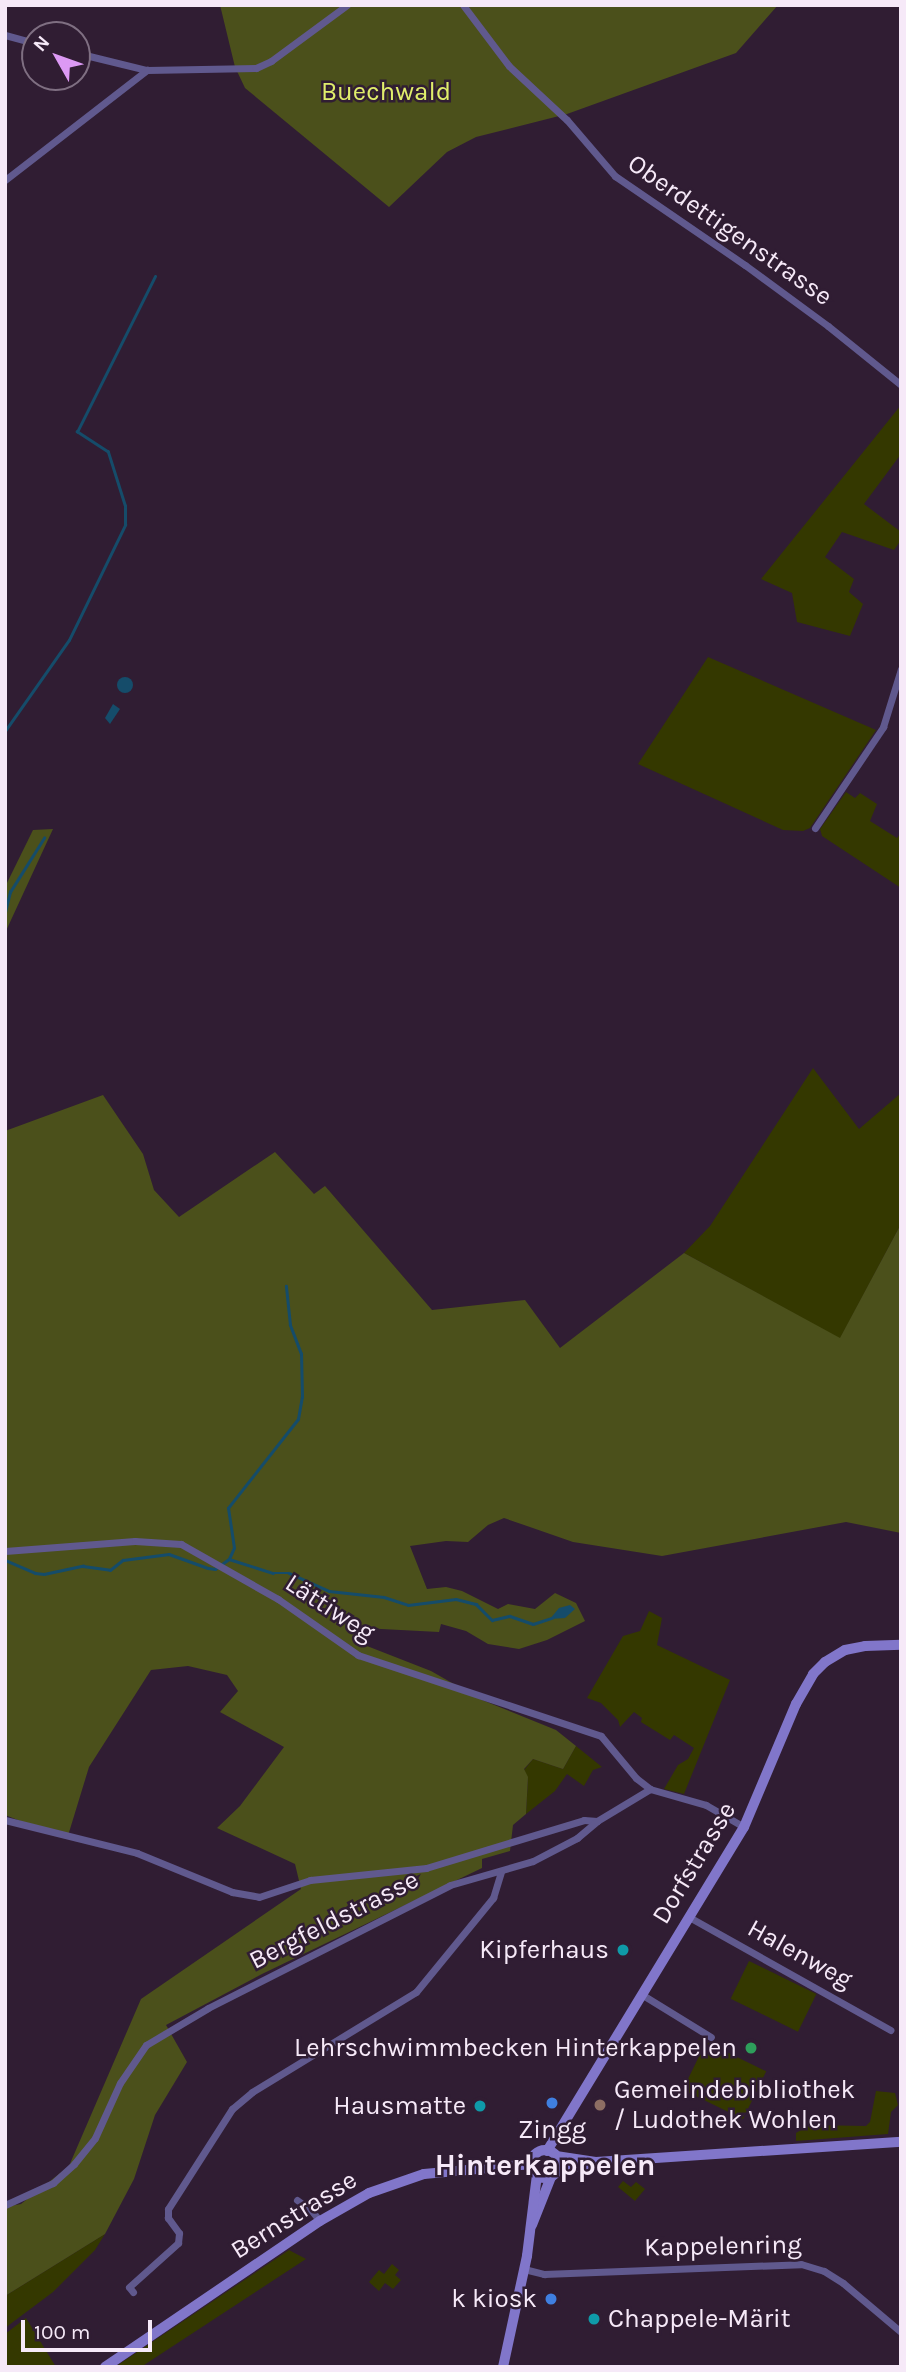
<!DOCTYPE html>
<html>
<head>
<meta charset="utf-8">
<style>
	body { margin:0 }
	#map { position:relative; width:906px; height:2372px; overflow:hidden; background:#301d33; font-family:Karla,sans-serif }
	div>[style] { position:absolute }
	.green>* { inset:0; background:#343800; transform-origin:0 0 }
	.forest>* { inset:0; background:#4b501b }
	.water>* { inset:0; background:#154c6a }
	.round { border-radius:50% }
	.stream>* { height:2.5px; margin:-1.25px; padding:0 1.25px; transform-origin:1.25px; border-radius:1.25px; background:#154c6a }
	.street>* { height:7px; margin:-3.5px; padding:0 3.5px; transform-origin:3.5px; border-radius:3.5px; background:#60598e }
	.secondary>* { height:10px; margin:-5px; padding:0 5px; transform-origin:5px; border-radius:5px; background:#8176ca }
	.secondary>.ring { margin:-5px; padding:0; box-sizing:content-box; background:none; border:10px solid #8176ca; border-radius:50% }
	.dots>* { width:19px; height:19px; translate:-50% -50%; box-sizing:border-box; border:4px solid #301d33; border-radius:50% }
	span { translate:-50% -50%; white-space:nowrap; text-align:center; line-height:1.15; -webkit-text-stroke:5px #301d33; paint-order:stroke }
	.park-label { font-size:26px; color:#e0ed6b }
	.street-label { font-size:26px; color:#f6e9f8 }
	.poi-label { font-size:26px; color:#f6e9f8 }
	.right { translate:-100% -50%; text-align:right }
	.left { translate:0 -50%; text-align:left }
	.quarter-label { font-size:30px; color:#f6e9f8; font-weight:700 }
	.frame { position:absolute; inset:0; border:7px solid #f6e9f8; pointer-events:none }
	.north { position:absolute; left:21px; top:21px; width:70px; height:70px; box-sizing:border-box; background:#301d33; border:2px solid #7f6f82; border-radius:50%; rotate:310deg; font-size:19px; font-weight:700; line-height:28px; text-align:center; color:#f6e9f8 }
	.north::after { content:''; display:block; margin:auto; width:24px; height:32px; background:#dc99f4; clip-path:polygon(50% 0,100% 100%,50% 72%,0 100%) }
	.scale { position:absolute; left:21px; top:2320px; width:131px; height:32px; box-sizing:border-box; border:4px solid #f6e9f8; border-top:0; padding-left:9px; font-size:21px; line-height:24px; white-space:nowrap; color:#f6e9f8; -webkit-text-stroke:5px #301d33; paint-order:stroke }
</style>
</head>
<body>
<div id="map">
	<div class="green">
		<div style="clip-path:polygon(901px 405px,901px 454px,864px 504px,901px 532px,901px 540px,894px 550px,842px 532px,825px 557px,854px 579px,849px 592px,863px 604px,850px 636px,797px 622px,792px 593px,761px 579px)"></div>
		<div style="clip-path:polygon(708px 657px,876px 730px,810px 828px,803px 831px,783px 830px,638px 764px)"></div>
		<div style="clip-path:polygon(846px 792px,855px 798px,860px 793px,877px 804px,870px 821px,897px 838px,901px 833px,901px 888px,822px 836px,820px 829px)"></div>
		<div style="clip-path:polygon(813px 1068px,859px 1129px,901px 1093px,901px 1224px,840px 1339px,684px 1253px,710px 1226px)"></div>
		<div style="clip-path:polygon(649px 1611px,662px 1618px,657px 1645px,730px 1680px,684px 1794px,664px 1789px,678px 1765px,688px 1759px,694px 1748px,674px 1735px,670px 1740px,641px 1722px,642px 1718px,634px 1712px,620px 1727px,618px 1720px,601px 1703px,587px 1698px,623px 1636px,640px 1631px)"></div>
		<div style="clip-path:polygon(576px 1746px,602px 1767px,593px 1770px,584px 1786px,567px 1774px,555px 1791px,526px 1814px,528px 1778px,524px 1770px,533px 1759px,563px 1769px)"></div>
		<div style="left:749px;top:1961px;width:75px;height:42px;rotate:26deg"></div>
		<div style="left:706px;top:2042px;width:67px;height:53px;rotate:26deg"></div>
		<div style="clip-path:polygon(876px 2091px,895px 2093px,898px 2105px,891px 2112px,888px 2134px,796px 2141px,796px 2133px,809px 2125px,866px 2126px,870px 2122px)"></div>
		<div style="clip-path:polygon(623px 2181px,631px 2187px,636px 2182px,645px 2189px,635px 2201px,618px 2187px)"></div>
		<div style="clip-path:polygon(105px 2234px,95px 2250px,53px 2292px,5px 2328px,5px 2296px)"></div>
		<div style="clip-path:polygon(289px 2250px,306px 2259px,141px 2367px,115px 2367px)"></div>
		<div style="clip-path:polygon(392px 2264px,399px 2270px,395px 2275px,401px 2280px,393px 2289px,385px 2283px,379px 2291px,369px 2282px,379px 2270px,384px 2274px)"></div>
		<div style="clip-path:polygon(26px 2318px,56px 2367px,5px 2367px,5px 2334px)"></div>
	</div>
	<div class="forest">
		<div style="clip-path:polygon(220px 5px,778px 5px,736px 53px,567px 114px,476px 137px,447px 152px,389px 207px,245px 88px,235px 67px)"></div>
		<div style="clip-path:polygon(53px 829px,5px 933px,5px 887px,33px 830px)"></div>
		<div style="clip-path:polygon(103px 1095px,143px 1154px,154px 1190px,179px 1217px,275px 1152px,314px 1194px,325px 1186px,432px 1310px,525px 1300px,560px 1348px,684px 1253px,840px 1338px,901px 1224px,901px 1533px,846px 1522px,662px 1556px,573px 1542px,504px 1518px,488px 1525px,468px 1542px,446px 1541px,410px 1546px,427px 1589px,446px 1587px,462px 1591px,498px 1609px,508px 1604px,535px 1609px,555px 1593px,576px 1603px,585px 1621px,547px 1640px,519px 1649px,488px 1644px,466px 1631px,441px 1624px,439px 1632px,362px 1628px,367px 1646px,431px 1671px,482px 1700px,556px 1730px,576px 1746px,563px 1769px,533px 1759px,524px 1769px,528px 1777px,526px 1814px,513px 1825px,510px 1851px,482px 1859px,482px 1868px,262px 1974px,166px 2025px,187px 2062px,155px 2115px,134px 2179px,105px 2234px,5px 2296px,5px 2207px,21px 2204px,69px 2166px,141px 1999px,301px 1889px,295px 1864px,217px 1828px,240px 1806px,284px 1747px,220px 1712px,238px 1691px,227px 1675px,188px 1666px,151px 1670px,89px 1767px,67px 1839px,5px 1815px,5px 1131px)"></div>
	</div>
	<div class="water">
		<div class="round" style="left:117px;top:677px;width:16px;height:16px"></div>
		<div style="clip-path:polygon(113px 704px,120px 709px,110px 724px,105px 718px)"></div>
		<div style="clip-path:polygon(570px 1605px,575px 1609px,565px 1618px,550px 1619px,559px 1608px)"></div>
	</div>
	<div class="stream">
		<div style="left:5px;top:731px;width:111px;rotate:-54.9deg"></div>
		<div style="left:69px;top:640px;width:128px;rotate:-64deg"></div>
		<div style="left:125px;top:525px;width:19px;rotate:-90deg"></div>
		<div style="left:125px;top:506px;width:57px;rotate:-107.5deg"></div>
		<div style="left:108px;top:452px;width:37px;rotate:-147deg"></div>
		<div style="left:77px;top:432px;width:174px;rotate:-63.4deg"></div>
		<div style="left:5px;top:912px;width:21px;rotate:-76deg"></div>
		<div style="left:10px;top:892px;width:64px;rotate:-57.8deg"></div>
		<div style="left:229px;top:1559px;width:12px;rotate:-66deg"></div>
		<div style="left:234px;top:1548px;width:40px;rotate:-98.5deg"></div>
		<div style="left:228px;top:1508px;width:113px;rotate:-51.8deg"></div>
		<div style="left:298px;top:1419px;width:22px;rotate:-80deg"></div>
		<div style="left:302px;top:1397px;width:43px;rotate:-91.3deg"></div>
		<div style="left:301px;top:1354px;width:31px;rotate:-111deg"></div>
		<div style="left:290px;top:1325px;width:39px;rotate:-96deg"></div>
		<div style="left:5px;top:1560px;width:33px;rotate:23deg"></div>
		<div style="left:35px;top:1573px;width:9px;rotate:6deg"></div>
		<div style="left:44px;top:1574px;width:40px;rotate:-12deg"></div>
		<div style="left:83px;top:1566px;width:27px;rotate:8deg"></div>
		<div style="left:110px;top:1570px;width:16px;rotate:-38deg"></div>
		<div style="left:123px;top:1560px;width:46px;rotate:-7.4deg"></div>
		<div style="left:169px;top:1554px;width:41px;rotate:19.7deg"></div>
		<div style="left:208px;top:1568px;width:7px;rotate:8deg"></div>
		<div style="left:215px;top:1569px;width:17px;rotate:-36deg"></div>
		<div style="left:229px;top:1559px;width:46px;rotate:17.7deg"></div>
		<div style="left:273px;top:1573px;width:16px"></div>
		<div style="left:289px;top:1573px;width:44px;rotate:24.2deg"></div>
		<div style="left:329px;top:1591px;width:55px;rotate:6.2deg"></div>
		<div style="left:384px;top:1597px;width:25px;rotate:18deg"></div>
		<div style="left:408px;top:1605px;width:48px;rotate:-7.1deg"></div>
		<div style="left:456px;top:1599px;width:21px;rotate:14deg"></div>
		<div style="left:476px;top:1604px;width:23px;rotate:45deg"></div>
		<div style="left:492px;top:1620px;width:18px;rotate:-13deg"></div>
		<div style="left:510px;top:1616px;width:24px;rotate:19deg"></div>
		<div style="left:533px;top:1624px;width:20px;rotate:-18deg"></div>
	</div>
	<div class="street">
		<div style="left:463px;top:5px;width:76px;rotate:53deg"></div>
		<div style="left:509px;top:66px;width:79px;rotate:43deg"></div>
		<div style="left:567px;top:120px;width:74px;rotate:49.4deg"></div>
		<div style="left:615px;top:176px;width:158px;rotate:34.4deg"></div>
		<div style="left:745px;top:265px;width:103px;rotate:36.3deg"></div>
		<div style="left:828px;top:326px;width:94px;rotate:38.9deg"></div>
		<div style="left:5px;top:35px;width:31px;rotate:15deg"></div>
		<div style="left:77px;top:53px;width:72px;rotate:13.7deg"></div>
		<div style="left:147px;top:70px;width:109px;rotate:-1.1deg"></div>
		<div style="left:256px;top:68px;width:17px;rotate:-25deg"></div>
		<div style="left:271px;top:61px;width:94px;rotate:-36.4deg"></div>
		<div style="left:5px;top:180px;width:180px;rotate:-37.8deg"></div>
		<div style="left:815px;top:828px;width:122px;rotate:-56deg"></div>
		<div style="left:883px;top:727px;width:61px;rotate:-72.8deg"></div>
		<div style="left:5px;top:1551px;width:130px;rotate:-4.4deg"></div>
		<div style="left:135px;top:1541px;width:46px;rotate:3.7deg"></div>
		<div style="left:181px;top:1544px;width:112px;rotate:29.6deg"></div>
		<div style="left:278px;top:1599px;width:98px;rotate:35deg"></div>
		<div style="left:358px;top:1655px;width:256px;rotate:18.4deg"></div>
		<div style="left:601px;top:1736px;width:55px;rotate:50.2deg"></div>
		<div style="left:636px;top:1778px;width:18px;rotate:38deg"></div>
		<div style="left:5px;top:1820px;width:136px;rotate:14deg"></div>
		<div style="left:137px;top:1853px;width:103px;rotate:22.3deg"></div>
		<div style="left:232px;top:1892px;width:27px;rotate:10deg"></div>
		<div style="left:259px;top:1897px;width:54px;rotate:-18.4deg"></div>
		<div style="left:310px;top:1880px;width:117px;rotate:-5.9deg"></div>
		<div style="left:426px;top:1868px;width:165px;rotate:-16.9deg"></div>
		<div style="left:584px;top:1820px;width:13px;rotate:4deg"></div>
		<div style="left:689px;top:1917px;width:231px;rotate:29.3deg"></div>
		<div style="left:641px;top:1994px;width:82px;rotate:31.6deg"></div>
		<div style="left:297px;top:2200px;width:17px;rotate:36deg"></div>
		<div style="left:311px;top:2210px;width:14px;rotate:51deg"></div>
		<div style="left:5px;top:2205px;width:53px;rotate:-24.6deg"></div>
		<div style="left:53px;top:2183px;width:28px;rotate:-42deg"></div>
		<div style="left:74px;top:2164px;width:33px;rotate:-51deg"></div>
		<div style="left:95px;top:2138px;width:60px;rotate:-65.6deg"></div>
		<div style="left:120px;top:2083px;width:46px;rotate:-55.6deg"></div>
		<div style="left:146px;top:2045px;width:72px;rotate:-30.8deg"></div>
		<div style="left:208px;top:2008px;width:271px;rotate:-26.9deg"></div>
		<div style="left:450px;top:1885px;width:86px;rotate:-16.1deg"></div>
		<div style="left:533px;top:1861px;width:50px;rotate:-27.6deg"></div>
		<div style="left:577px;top:1838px;width:26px;rotate:-40deg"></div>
		<div style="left:597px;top:1821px;width:62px;rotate:-31.1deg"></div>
		<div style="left:650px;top:1789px;width:58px;rotate:15.9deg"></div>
		<div style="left:706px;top:1805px;width:44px;rotate:30.1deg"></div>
		<div style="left:524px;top:2269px;width:21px;rotate:14deg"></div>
		<div style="left:544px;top:2274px;width:257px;rotate:-2.2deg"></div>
		<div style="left:801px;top:2264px;width:24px;rotate:17deg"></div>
		<div style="left:824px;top:2271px;width:22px;rotate:32deg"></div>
		<div style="left:843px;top:2283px;width:76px;rotate:40.2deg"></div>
		<div style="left:133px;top:2292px;width:6px;rotate:-129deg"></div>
		<div style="left:129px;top:2287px;width:66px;rotate:-41.9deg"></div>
		<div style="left:178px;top:2243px;width:10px;rotate:-84deg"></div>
		<div style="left:179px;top:2233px;width:19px;rotate:-126deg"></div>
		<div style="left:168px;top:2218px;width:9px;rotate:-90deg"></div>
		<div style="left:168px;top:2209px;width:119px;rotate:-57.4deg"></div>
		<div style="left:232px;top:2109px;width:26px;rotate:-40deg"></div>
		<div style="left:252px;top:2092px;width:192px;rotate:-31.4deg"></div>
		<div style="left:416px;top:1992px;width:122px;rotate:-50.7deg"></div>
		<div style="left:493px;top:1898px;width:28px;rotate:-73deg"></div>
	</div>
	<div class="secondary">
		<div class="ring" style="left:531px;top:2150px;width:18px;height:18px"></div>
		<div style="left:547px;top:2151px;width:379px;rotate:-58.7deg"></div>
		<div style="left:744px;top:1827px;width:134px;rotate:-67.1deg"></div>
		<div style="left:796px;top:1704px;width:34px;rotate:-60deg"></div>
		<div style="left:813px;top:1674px;width:17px;rotate:-45deg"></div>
		<div style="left:825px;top:1662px;width:23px;rotate:-31deg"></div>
		<div style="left:845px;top:1650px;width:20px;rotate:-11deg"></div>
		<div style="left:865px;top:1646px;width:36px;rotate:-2deg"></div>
		<div style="left:556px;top:2156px;width:40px;rotate:8.5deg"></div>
		<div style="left:556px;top:2172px;width:41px;rotate:-14deg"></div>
		<div style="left:596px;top:2162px;width:306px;rotate:-3.8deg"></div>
		<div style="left:532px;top:2225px;width:52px;rotate:-68.4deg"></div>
		<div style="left:105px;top:2367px;width:260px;rotate:-34.2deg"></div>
		<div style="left:320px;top:2221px;width:56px;rotate:-29.7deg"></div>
		<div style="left:369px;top:2193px;width:58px;rotate:-19.1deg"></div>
		<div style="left:424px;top:2174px;width:108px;rotate:-5.3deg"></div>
		<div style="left:503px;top:2367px;width:114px;rotate:-77.8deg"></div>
		<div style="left:527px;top:2256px;width:82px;rotate:-83deg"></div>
	</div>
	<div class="dots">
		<div style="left:623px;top:1950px;background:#0f9aa8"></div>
		<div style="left:751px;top:2048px;background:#2e9e5b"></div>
		<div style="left:552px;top:2103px;background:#3f7fe0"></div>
		<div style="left:600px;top:2105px;background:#8d6e63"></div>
		<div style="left:480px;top:2106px;background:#0f9aa8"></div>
		<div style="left:551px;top:2299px;background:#3f7fe0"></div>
		<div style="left:594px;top:2319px;background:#0f9aa8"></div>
	</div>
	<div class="park-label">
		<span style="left:386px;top:92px">Buechwald</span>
	</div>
	<div class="street-label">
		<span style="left:730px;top:230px;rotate:35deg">Oberdettigenstrasse</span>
		<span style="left:330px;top:1608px;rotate:33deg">Lättiweg</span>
		<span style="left:694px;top:1863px;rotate:-59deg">Dorfstrasse</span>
		<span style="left:334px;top:1920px;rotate:-27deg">Bergfeldstrasse</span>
		<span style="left:800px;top:1954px;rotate:29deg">Halenweg</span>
		<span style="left:294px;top:2215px;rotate:-32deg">Bernstrasse</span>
		<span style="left:723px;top:2246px;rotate:-1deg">Kappelenring</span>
	</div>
	<div class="poi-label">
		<span class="right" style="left:609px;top:1950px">Kipferhaus</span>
		<span class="right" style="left:737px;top:2048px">Lehrschwimmbecken Hinterkappelen</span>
		<span class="left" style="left:614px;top:2105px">Gemeindebibliothek<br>/ Ludothek Wohlen</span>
		<span class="right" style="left:466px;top:2106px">Hausmatte</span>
		<span style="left:552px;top:2130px">Zingg</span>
		<span class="right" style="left:537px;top:2299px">k kiosk</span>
		<span class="left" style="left:608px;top:2319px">Chappele-Märit</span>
	</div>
	<div class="quarter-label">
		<span style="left:545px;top:2165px">Hinterkappelen</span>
	</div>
	<div class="frame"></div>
	<div class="north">N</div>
	<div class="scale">100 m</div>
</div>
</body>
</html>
